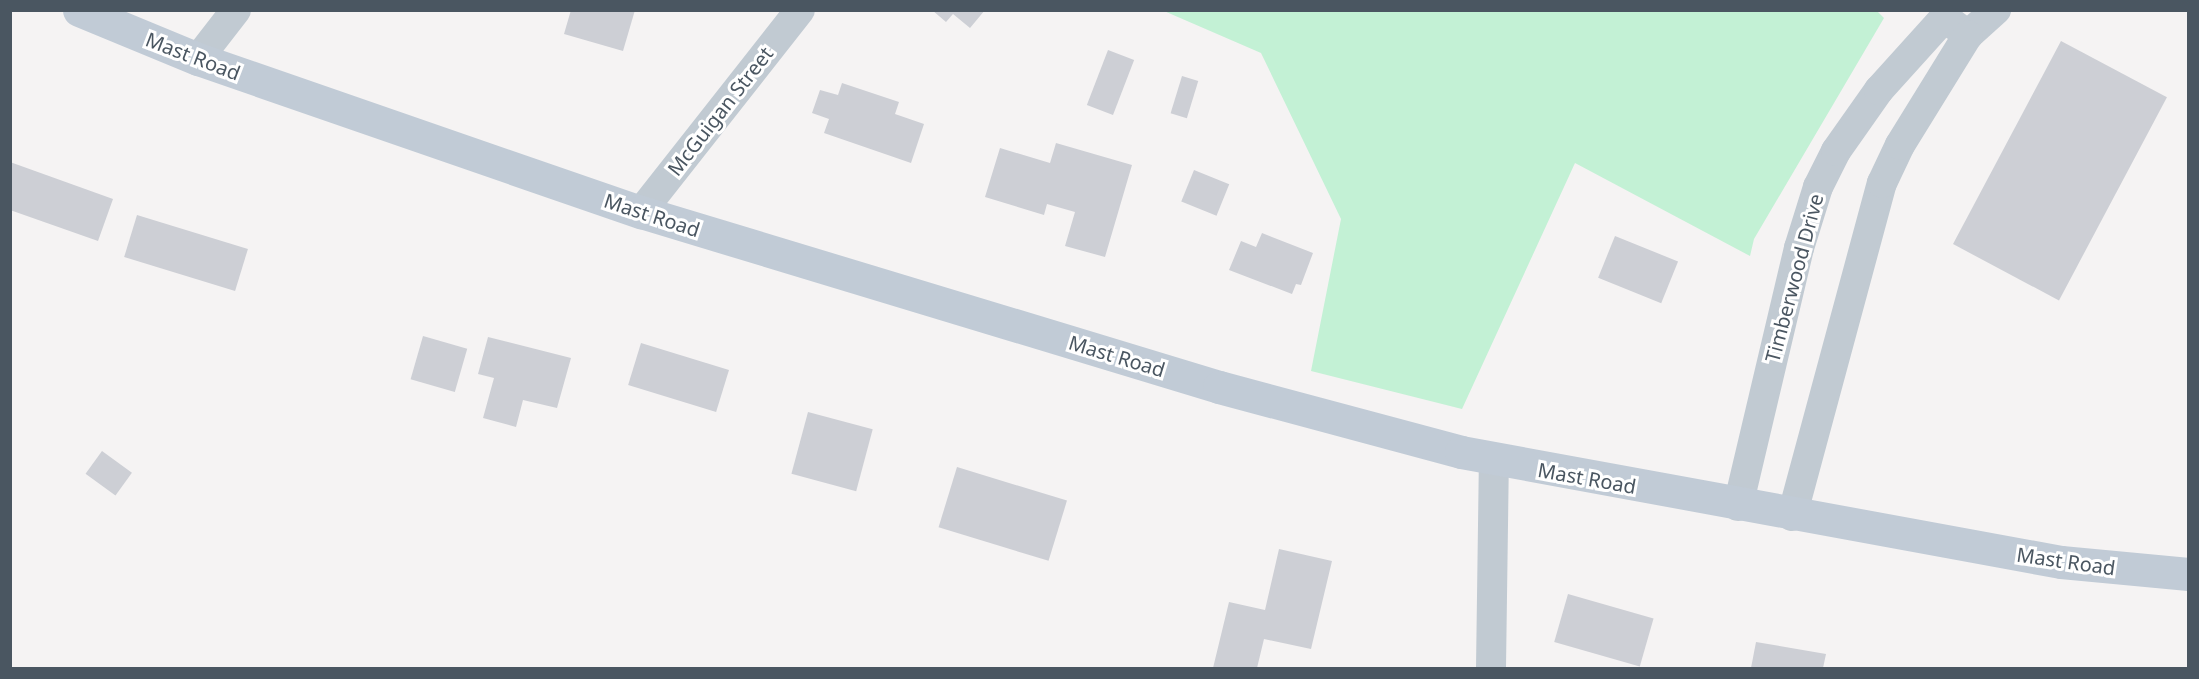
<!DOCTYPE html>
<html>
<head>
<meta charset="utf-8">
<style>
	body { margin:0 }
	#map { position:relative; width:2199px; height:679px; overflow:hidden; background:#f5f3f3; font-family:"Noto Sans",sans-serif }
	div>[style] { position:absolute }
	.green>* { inset:0; background:#c3f1d5 }
	.building>* { inset:0; background:#cdcfd5; transform-origin:0 0 }
	.minor>* { height:30px; margin:-15px; padding:0 15px; transform-origin:15px; border-radius:15px; background:#c1cad2 }
	.secondary>* { height:33px; margin:-16.5px; padding:0 16.5px; transform-origin:16.5px; border-radius:16.5px; background:#c1cbd6 }
	span { translate:-50% -50%; white-space:nowrap; text-align:center; line-height:1.15; -webkit-text-stroke:6px #fff; paint-order:stroke }
	.street-label { font-size:20px; color:#4a5661 }
	.frame { position:absolute; inset:0; border:12px solid #4a5661; pointer-events:none }
</style>
</head>
<body>
<div id="map">
	<div class="green">
		<div style="clip-path:polygon(1877px 11px,1884px 18px,1754px 239px,1750px 256px,1575px 163px,1462px 409px,1311px 371px,1341px 219px,1261px 53px,1164px 11px)"></div>
	</div>
	<div class="building">
		<div style="clip-path:polygon(571px 10px,635px 10px,623px 51px,564px 34px)"></div>
		<div style="clip-path:polygon(932px 10px,985px 10px,970px 28px,953px 14px,946px 22px)"></div>
		<div style="left:2061px;top:41px;width:120px;height:230px;rotate:28deg"></div>
		<div style="left:1108px;top:50px;width:28px;height:59px;rotate:21deg"></div>
		<div style="left:1182px;top:76px;width:17px;height:39px;rotate:17deg"></div>
		<div style="clip-path:polygon(842px 83px,899px 102px,895px 114px,924px 124px,911px 163px,824px 133px,829px 119px,812px 113px,820px 90px,838px 95px)"></div>
		<div style="clip-path:polygon(1056px 143px,1132px 165px,1105px 257px,1065px 246px,1075px 212px,1047px 204px,1044px 215px,985px 197px,1000px 148px,1050px 163px)"></div>
		<div style="clip-path:polygon(10px 162px,113px 199px,98px 241px,10px 210px)"></div>
		<div style="left:1194px;top:170px;width:38px;height:34px;rotate:22deg"></div>
		<div style="left:137px;top:215px;width:116px;height:44px;rotate:17deg"></div>
		<div style="clip-path:polygon(1262px 233px,1313px 253px,1301px 285px,1296px 284px,1292px 294px,1229px 270px,1241px 241px,1256px 247px)"></div>
		<div style="left:1615px;top:236px;width:68px;height:45px;rotate:22deg"></div>
		<div style="left:423px;top:336px;width:46px;height:45px;rotate:16deg"></div>
		<div style="clip-path:polygon(488px 337px,571px 358px,557px 408px,523px 400px,516px 427px,483px 418px,494px 378px,478px 374px)"></div>
		<div style="left:641px;top:343px;width:92px;height:44px;rotate:17deg"></div>
		<div style="left:808px;top:412px;width:67px;height:64px;rotate:15deg"></div>
		<div style="left:102px;top:451px;width:37px;height:28px;rotate:36deg"></div>
		<div style="left:957px;top:467px;width:115px;height:63px;rotate:17deg"></div>
		<div style="clip-path:polygon(1279px 549px,1332px 561px,1311px 649px,1264px 639px,1257px 668px,1213px 668px,1229px 602px,1265px 610px)"></div>
		<div style="left:1568px;top:594px;width:89px;height:50px;rotate:16deg"></div>
		<div style="clip-path:polygon(1756px 642px,1826px 654px,1823px 668px,1751px 668px)"></div>
	</div>
	<div class="minor">
		<div style="left:1953px;top:24px;width:19px;rotate:36deg"></div>
		<div style="left:1968px;top:35px;width:38px;rotate:-42deg"></div>
		<div style="left:198px;top:59px;width:62px;rotate:-52.2deg"></div>
		<div style="left:641px;top:212px;width:257px;rotate:-51.8deg"></div>
		<div style="left:1738px;top:506px;width:265px;rotate:-76.7deg"></div>
		<div style="left:1799px;top:248px;width:64px;rotate:-72.7deg"></div>
		<div style="left:1818px;top:187px;width:40px;rotate:-63.4deg"></div>
		<div style="left:1836px;top:151px;width:75px;rotate:-54.8deg"></div>
		<div style="left:1879px;top:90px;width:98px;rotate:-47.9deg"></div>
		<div style="left:1792px;top:516px;width:345px;rotate:-74.9deg"></div>
		<div style="left:1882px;top:183px;width:42px;rotate:-64.7deg"></div>
		<div style="left:1900px;top:145px;width:129px;rotate:-58.3deg"></div>
		<div style="left:1491px;top:668px;width:207px;rotate:-89.2deg"></div>
	</div>
	<div class="secondary">
		<div style="left:79px;top:10px;width:129px;rotate:22.4deg"></div>
		<div style="left:198px;top:59px;width:469px;rotate:19.1deg"></div>
		<div style="left:641px;top:212px;width:604px;rotate:16.84deg"></div>
		<div style="left:1219px;top:387px;width:251px;rotate:15deg"></div>
		<div style="left:1461px;top:452px;width:610px;rotate:10.39deg"></div>
		<div style="left:2061px;top:562px;width:128px;rotate:5.4deg"></div>
	</div>
	<div class="street-label">
		<span style="left:193px;top:56px;rotate:21deg">Mast Road</span>
		<span style="left:720px;top:111px;rotate:-52deg">McGuigan Street</span>
		<span style="left:652px;top:215px;rotate:18deg">Mast Road</span>
		<span style="left:1794px;top:278px;rotate:-75deg">Timberwood Drive</span>
		<span style="left:1117px;top:356px;rotate:17deg">Mast Road</span>
		<span style="left:1587px;top:478px;rotate:10deg">Mast Road</span>
		<span style="left:2066px;top:561px;rotate:8deg">Mast Road</span>
	</div>
	<div class="frame"></div>
</div>
</body>
</html>
